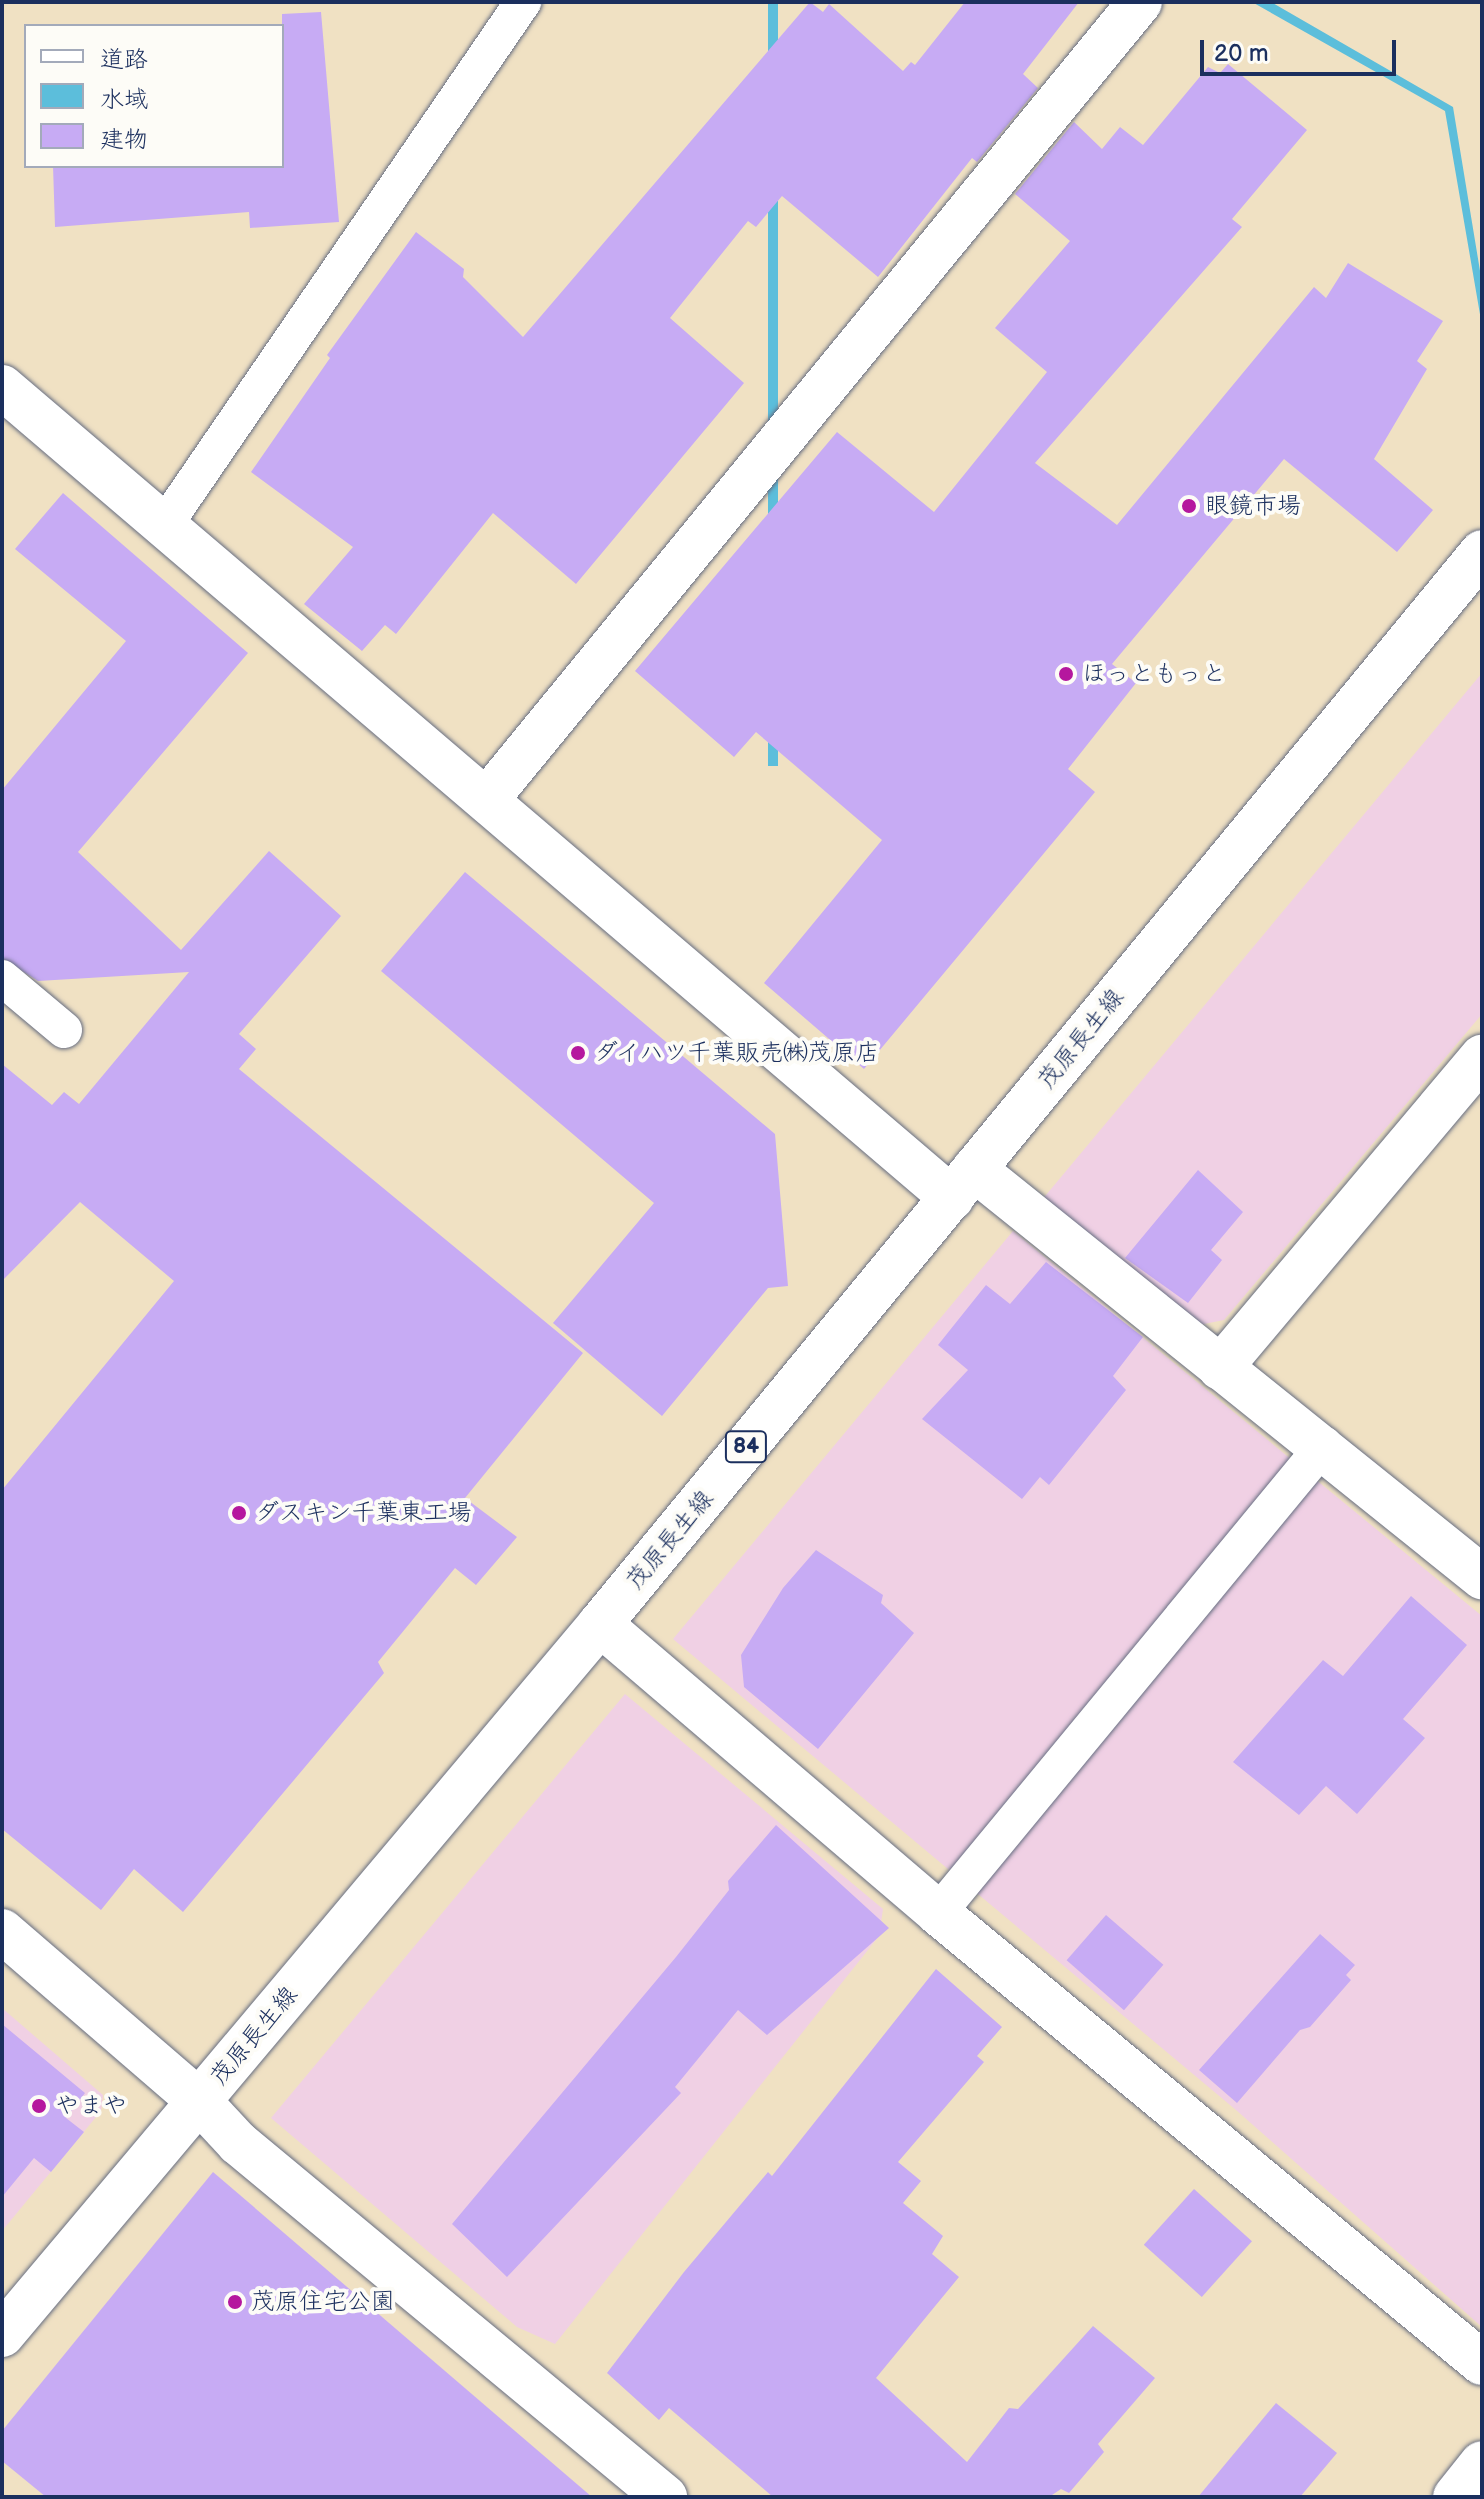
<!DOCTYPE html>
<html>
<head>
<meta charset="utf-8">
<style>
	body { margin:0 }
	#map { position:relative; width:1484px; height:2499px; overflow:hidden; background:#f0e1c3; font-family:"Balsamiq Sans","Klee One",sans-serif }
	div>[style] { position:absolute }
	.built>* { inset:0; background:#f0d0e4 }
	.water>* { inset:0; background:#5cbedb; transform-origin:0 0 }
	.building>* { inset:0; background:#c7abf4; transform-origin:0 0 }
	.roads { filter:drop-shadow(0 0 2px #666d81) drop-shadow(0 0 2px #666d81) }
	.lane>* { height:36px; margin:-18px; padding:0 18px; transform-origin:18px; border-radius:18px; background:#fff }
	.street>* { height:44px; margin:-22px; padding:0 22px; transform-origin:22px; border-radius:22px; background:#fff }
	.primary>* { height:44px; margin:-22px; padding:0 22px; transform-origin:22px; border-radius:22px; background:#fff }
	.dots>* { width:22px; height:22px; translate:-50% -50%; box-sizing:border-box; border:4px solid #fdfcf7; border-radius:50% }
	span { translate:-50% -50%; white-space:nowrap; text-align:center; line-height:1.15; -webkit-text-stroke:8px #fdfcf7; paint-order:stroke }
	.shield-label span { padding:2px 6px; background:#fdfcf7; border:2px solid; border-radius:6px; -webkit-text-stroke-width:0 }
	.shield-label { font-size:22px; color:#1b2f5e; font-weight:700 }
	.poi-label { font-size:24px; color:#1b2f5e }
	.left { translate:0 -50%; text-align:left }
	.street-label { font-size:24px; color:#1b2f5e }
	.frame { position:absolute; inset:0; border:4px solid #1b2f5e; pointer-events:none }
	.legend { position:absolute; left:24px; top:24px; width:260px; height:144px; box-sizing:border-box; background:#fdfcf7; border:2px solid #a3aaba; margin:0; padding:10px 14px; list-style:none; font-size:24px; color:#1b2f5e }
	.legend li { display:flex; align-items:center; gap:16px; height:40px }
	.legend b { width:40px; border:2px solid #a3aaba }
	.scale { position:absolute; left:1200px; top:40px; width:196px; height:36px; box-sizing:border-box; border:4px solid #1b2f5e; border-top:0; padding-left:10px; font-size:24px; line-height:28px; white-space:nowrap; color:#1b2f5e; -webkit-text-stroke:6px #fdfcf7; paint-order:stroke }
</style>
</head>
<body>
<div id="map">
	<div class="built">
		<div style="clip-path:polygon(1482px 673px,1482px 1014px,1224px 1320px,1194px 1326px,1041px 1201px)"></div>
		<div style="clip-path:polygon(1013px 1231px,1482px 1616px,1482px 2327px,1236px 2110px,673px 1639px)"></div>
		<div style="clip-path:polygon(625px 1694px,883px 1909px,879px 1936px,555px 2344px,517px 2327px,271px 2118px)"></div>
		<div style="clip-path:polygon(2px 2008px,103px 2095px,101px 2111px,2px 2231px)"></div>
	</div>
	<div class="water">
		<div style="left:768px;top:2px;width:10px;height:764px"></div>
		<div style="clip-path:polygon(1252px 2px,1271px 2px,1453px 107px,1482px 283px,1482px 326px,1445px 111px)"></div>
	</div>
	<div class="building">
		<div style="clip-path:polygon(810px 2px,823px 12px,829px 4px,903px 71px,911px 62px,915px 65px,965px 2px,1079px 2px,1023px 74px,1038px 88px,977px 162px,972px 158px,878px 277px,782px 196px,756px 227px,748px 221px,670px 318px,744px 383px,576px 584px,493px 513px,396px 634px,385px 625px,362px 651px,304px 604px,353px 547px,251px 472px,330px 358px,327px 355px,416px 232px,464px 269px,463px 277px,523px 337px)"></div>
		<div style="clip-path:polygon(321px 12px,339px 222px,250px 228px,249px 212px,55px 227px,53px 166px,282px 166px,282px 14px)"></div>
		<div style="clip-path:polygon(1228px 64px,1307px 130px,1232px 219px,1242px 227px,1035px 463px,1117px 525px,1314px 287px,1326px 298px,1348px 263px,1443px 321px,1417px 361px,1427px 369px,1374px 459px,1433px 510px,1397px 552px,1284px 459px,1112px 664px,1136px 683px,1068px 769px,1095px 792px,864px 1069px,764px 983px,882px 840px,756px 732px,734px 757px,635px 671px,837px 432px,934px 512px,1047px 372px,995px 328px,1070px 241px,1015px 194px,1074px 122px,1102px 149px,1120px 127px,1143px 145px,1208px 67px,1220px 73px)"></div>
		<div style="clip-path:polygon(63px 493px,248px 653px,78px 852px,181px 950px,269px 851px,341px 916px,239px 1034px,256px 1049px,239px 1069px,583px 1353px,465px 1498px,517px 1537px,476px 1585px,455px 1568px,378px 1662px,384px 1673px,183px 1912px,134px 1869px,101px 1910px,2px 1829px,2px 1490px,174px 1281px,80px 1202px,2px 1281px,2px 1064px,52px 1105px,64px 1092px,79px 1104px,189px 972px,38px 981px,2px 958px,2px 790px,126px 641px,15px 549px)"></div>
		<div style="clip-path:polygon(465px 872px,775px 1134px,788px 1286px,768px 1288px,662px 1416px,553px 1323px,654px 1203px,381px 971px)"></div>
		<div style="clip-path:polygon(1198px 1170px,1243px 1212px,1211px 1250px,1222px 1260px,1188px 1303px,1125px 1258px)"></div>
		<div style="clip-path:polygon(1046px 1262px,1143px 1337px,1113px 1376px,1126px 1390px,1049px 1485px,1040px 1477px,1022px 1499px,922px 1419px,968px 1370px,938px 1345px,986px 1285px,1010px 1304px)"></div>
		<div style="clip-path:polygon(816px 1550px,883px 1595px,881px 1603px,914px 1633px,818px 1749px,744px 1687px,741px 1655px,783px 1588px)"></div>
		<div style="clip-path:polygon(1411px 1596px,1467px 1645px,1403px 1719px,1425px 1738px,1357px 1814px,1326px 1786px,1299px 1815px,1233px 1762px,1323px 1660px,1343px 1676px)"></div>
		<div style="clip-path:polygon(776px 1825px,889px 1928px,767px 2035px,738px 2010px,675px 2087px,681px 2093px,507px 2277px,452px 2224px,676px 1957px,729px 1890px,728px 1881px)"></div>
		<div style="left:1106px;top:1915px;width:76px;height:60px;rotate:41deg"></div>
		<div style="clip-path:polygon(1320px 1934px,1355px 1965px,1346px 1975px,1351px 1980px,1310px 2027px,1300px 2030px,1237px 2103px,1199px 2070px)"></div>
		<div style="clip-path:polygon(936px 1969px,1002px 2027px,977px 2056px,984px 2062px,898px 2162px,921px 2181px,903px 2203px,943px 2236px,932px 2254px,959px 2277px,876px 2378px,967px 2462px,1009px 2408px,1018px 2409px,1093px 2326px,1155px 2378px,1098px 2444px,1104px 2452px,1069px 2493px,1061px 2489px,1049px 2497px,773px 2497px,669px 2408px,659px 2420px,607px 2373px,684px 2272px,768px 2172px,772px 2176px)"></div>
		<div style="clip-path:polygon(2px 2024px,85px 2093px,66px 2118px,84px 2132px,51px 2172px,34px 2158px,2px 2197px)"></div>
		<div style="clip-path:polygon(213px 2172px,592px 2497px,46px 2497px,2px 2461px,2px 2431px)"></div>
		<div style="left:1194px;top:2189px;width:78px;height:75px;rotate:42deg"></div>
		<div style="clip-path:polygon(1276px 2403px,1337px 2453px,1300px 2497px,1198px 2497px)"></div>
	</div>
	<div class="roads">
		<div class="lane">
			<div style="left:166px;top:523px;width:632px;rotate:-55.58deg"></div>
			<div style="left:2px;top:978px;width:81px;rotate:40deg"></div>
			<div style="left:938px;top:1913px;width:607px;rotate:-50.48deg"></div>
		</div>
		<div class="street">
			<div style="left:2px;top:387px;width:1249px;rotate:40.49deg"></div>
			<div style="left:488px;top:798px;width:1029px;rotate:-50.68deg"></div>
			<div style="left:974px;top:1169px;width:652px;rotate:38.77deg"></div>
			<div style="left:1220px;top:1368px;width:407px;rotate:-49.9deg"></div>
			<div style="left:600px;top:1624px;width:445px;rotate:40.5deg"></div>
			<div style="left:938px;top:1913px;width:706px;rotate:39.6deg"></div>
			<div style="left:2px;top:1931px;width:260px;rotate:40.8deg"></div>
			<div style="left:199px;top:2101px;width:57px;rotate:47.1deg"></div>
			<div style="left:238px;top:2143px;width:555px;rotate:39.66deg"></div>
			<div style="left:1455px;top:2497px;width:43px;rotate:-51.5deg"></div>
		</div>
		<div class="primary">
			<div style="left:2px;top:2335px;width:929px;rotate:-49.93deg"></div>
			<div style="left:600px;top:1624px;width:1388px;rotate:-50.55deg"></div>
		</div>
	</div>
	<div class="dots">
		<div style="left:1189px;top:506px;background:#b5179e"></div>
		<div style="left:1066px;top:674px;background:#b5179e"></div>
		<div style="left:578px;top:1053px;background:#b5179e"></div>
		<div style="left:239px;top:1513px;background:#b5179e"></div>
		<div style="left:39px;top:2106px;background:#b5179e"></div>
		<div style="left:235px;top:2302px;background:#b5179e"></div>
	</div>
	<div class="shield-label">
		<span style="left:746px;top:1447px">84</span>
	</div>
	<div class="poi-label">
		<span class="left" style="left:1205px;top:506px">眼鏡市場</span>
		<span class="left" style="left:1082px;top:674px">ほっともっと</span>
		<span class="left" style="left:594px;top:1053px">ダイハツ千葉販売㈱茂原店</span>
		<span class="left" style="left:255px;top:1513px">ダスキン千葉東工場</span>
		<span class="left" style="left:55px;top:2106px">やまや</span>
		<span class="left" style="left:251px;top:2302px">茂原住宅公園</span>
	</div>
	<div class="street-label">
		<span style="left:1081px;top:1039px;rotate:-51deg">茂原長生線</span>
		<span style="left:670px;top:1540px;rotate:-50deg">茂原長生線</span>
		<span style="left:254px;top:2036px;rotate:-50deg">茂原長生線</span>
	</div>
	<div class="frame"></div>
	<ul class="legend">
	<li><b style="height:10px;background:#fff"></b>道路</li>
	<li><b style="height:22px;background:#5cbedb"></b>水域</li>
	<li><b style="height:22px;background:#c7abf4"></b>建物</li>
	</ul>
	<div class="scale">20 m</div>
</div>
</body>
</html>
